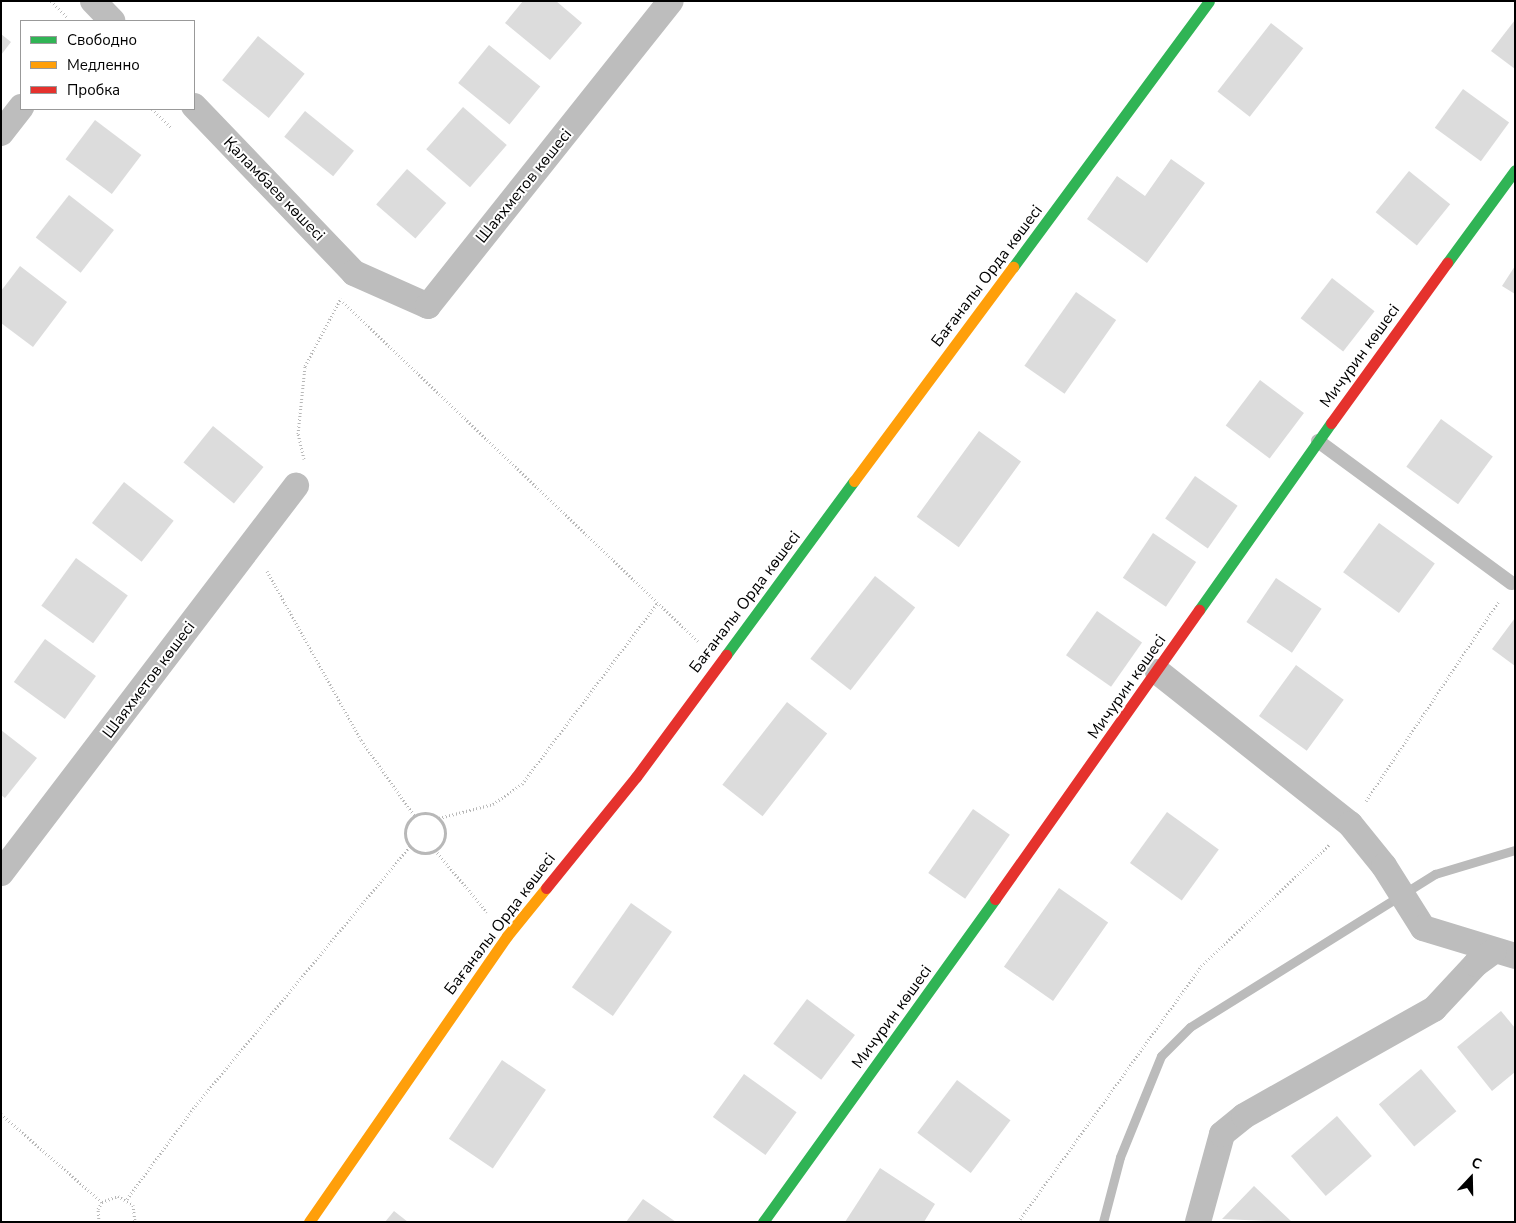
<!DOCTYPE html>
<html>
<head>
<meta charset="utf-8">
<style>
	body { margin:0 }
	#map { position:relative; width:1516px; height:1223px; overflow:hidden; background:#fff; font-family:"Nunito Sans",sans-serif }
	div>[style] { position:absolute }
	.stream>* { height:9px; margin:-4.5px; padding:0 4.5px; transform-origin:4.5px; border-radius:4.5px; background:#bbb }
	.building>* { inset:0; background:#dcdcdc; transform-origin:0 0 }
	.path>* { height:3px; margin-top:-1.5px; transform-origin:0; background:repeating-linear-gradient(90deg,#b8b8b8 0 1px,transparent 0 3.5px) }
	.path>.ring { margin:-1.5px; padding:0; box-sizing:content-box; background:none; border:3px solid #b8b8b8; border-radius:50% }
	.lane>* { height:14px; margin:-7px; padding:0 7px; transform-origin:7px; border-radius:7px; background:#bdbdbd }
	.street>* { height:26px; margin:-13px; padding:0 13px; transform-origin:13px; border-radius:13px; background:#bdbdbd }
	.fast>* { height:11px; margin:-5.5px; padding:0 5.5px; transform-origin:5.5px; border-radius:5.5px; background:#30b455 }
	.slow>* { height:11px; margin:-5.5px; padding:0 5.5px; transform-origin:5.5px; border-radius:5.5px; background:#ff9f0a }
	.jam>* { height:11px; margin:-5.5px; padding:0 5.5px; transform-origin:5.5px; border-radius:5.5px; background:#e5322d }
	span { translate:-50% -50%; white-space:nowrap; text-align:center; line-height:1.15; -webkit-text-stroke:4px #fff; paint-order:stroke }
	.street-label { font-size:16px; color:#000 }
	.frame { position:absolute; inset:0; border:2px solid #000; pointer-events:none }
	.legend { position:absolute; left:20px; top:20px; width:175px; height:90px; box-sizing:border-box; background:#fff; border:1px solid #999; margin:0; padding:6px 9px; list-style:none; font-size:15px; color:#000 }
	.legend li { display:flex; align-items:center; gap:10px; height:25px }
	.legend b { width:25px; border:1px solid #999 }
	.north { position:absolute; left:1446px; top:1153px; width:50px; height:50px; -webkit-text-stroke:4px #fff; paint-order:stroke; rotate:21deg; font-size:14px; font-weight:700; line-height:20px; text-align:center; color:#000 }
	.north::after { content:''; display:block; margin:auto; width:18px; height:22px; background:#000; clip-path:polygon(50% 0,100% 100%,50% 72%,0 100%) }
</style>
</head>
<body>
<div id="map">
	<div class="stream">
		<div style="left:1103px;top:1222px;width:67px;rotate:-75.3deg"></div>
		<div style="left:1120px;top:1157px;width:109px;rotate:-67.9deg"></div>
		<div style="left:1161px;top:1056px;width:41px;rotate:-45deg"></div>
		<div style="left:1190px;top:1027px;width:289px;rotate:-32deg"></div>
		<div style="left:1435px;top:874px;width:84px;rotate:-16.7deg"></div>
	</div>
	<div class="building">
		<div style="clip-path:polygon(523px 1px,556px 1px,582px 23px,550px 60px,505px 23px)"></div>
		<div style="clip-path:polygon(1515px 20px,1515px 69px,1491px 51px)"></div>
		<div style="left:1271px;top:23px;width:41px;height:87px;rotate:38deg"></div>
		<div style="clip-path:polygon(1px 34px,11px 42px,1px 55px)"></div>
		<div style="left:258px;top:36px;width:60px;height:57px;rotate:39deg"></div>
		<div style="left:489px;top:45px;width:66px;height:49px;rotate:39deg"></div>
		<div style="left:1463px;top:89px;width:57px;height:48px;rotate:36deg"></div>
		<div style="left:463px;top:107px;width:58px;height:56px;rotate:41deg"></div>
		<div style="left:305px;top:111px;width:63px;height:33px;rotate:39deg"></div>
		<div style="left:95px;top:120px;width:58px;height:49px;rotate:37deg"></div>
		<div style="clip-path:polygon(1171px 159px,1205px 183px,1147px 263px,1087px 219px,1117px 176px,1145px 196px)"></div>
		<div style="left:407px;top:169px;width:52px;height:47px;rotate:41deg"></div>
		<div style="left:1409px;top:171px;width:53px;height:53px;rotate:39deg"></div>
		<div style="left:69px;top:195px;width:57px;height:54px;rotate:38deg"></div>
		<div style="clip-path:polygon(20px 266px,67px 302px,33px 347px,1px 323px,1px 291px)"></div>
		<div style="clip-path:polygon(1515px 266px,1515px 294px,1502px 286px)"></div>
		<div style="left:1332px;top:278px;width:54px;height:51px;rotate:38deg"></div>
		<div style="left:1076px;top:292px;width:49px;height:90px;rotate:35deg"></div>
		<div style="left:1260px;top:380px;width:55px;height:57px;rotate:37deg"></div>
		<div style="left:1441px;top:419px;width:64px;height:59px;rotate:36deg"></div>
		<div style="left:213px;top:426px;width:65px;height:47px;rotate:39deg"></div>
		<div style="left:979px;top:431px;width:52px;height:106px;rotate:36deg"></div>
		<div style="left:1195px;top:476px;width:52px;height:52px;rotate:35deg"></div>
		<div style="left:124px;top:482px;width:63px;height:52px;rotate:38deg"></div>
		<div style="left:1379px;top:523px;width:69px;height:61px;rotate:36deg"></div>
		<div style="left:1153px;top:533px;width:52px;height:54px;rotate:34deg"></div>
		<div style="left:76px;top:558px;width:64px;height:59px;rotate:36deg"></div>
		<div style="left:875px;top:576px;width:51px;height:105px;rotate:38deg"></div>
		<div style="left:1276px;top:578px;width:55px;height:53px;rotate:34deg"></div>
		<div style="left:1097px;top:611px;width:55px;height:54px;rotate:35deg"></div>
		<div style="clip-path:polygon(1515px 618px,1515px 666px,1492px 649px)"></div>
		<div style="left:45px;top:639px;width:63px;height:53px;rotate:36deg"></div>
		<div style="left:1296px;top:665px;width:59px;height:63px;rotate:36deg"></div>
		<div style="left:787px;top:702px;width:51px;height:105px;rotate:38deg"></div>
		<div style="clip-path:polygon(1px 730px,37px 758px,5px 798px,1px 795px)"></div>
		<div style="left:973px;top:809px;width:45px;height:78px;rotate:35deg"></div>
		<div style="left:1167px;top:812px;width:64px;height:63px;rotate:36deg"></div>
		<div style="left:1059px;top:888px;width:60px;height:96px;rotate:35deg"></div>
		<div style="left:631px;top:903px;width:50px;height:103px;rotate:35deg"></div>
		<div style="left:807px;top:999px;width:60px;height:56px;rotate:37deg"></div>
		<div style="clip-path:polygon(1501px 1011px,1515px 1028px,1515px 1072px,1492px 1091px,1457px 1047px)"></div>
		<div style="left:502px;top:1060px;width:53px;height:95px;rotate:34deg"></div>
		<div style="left:1421px;top:1069px;width:55px;height:55px;rotate:50deg"></div>
		<div style="left:744px;top:1074px;width:65px;height:53px;rotate:36deg"></div>
		<div style="left:957px;top:1080px;width:67px;height:66px;rotate:37deg"></div>
		<div style="left:1337px;top:1116px;width:53px;height:61px;rotate:49deg"></div>
		<div style="clip-path:polygon(880px 1168px,935px 1204px,924px 1222px,845px 1222px)"></div>
		<div style="clip-path:polygon(1254px 1186px,1292px 1222px,1222px 1219px)"></div>
		<div style="clip-path:polygon(643px 1199px,676px 1222px,626px 1222px)"></div>
		<div style="clip-path:polygon(394px 1211px,408px 1222px,385px 1222px)"></div>
	</div>
	<div class="path">
		<div style="left:51px;top:1px;width:23px;rotate:45deg"></div>
		<div style="left:152px;top:109px;width:28px;rotate:44deg"></div>
		<div style="left:343px;top:302px;width:491px;rotate:43.7deg"></div>
		<div style="left:304px;top:459px;width:26px;rotate:-103deg"></div>
		<div style="left:298px;top:434px;width:68px;rotate:-84.1deg"></div>
		<div style="left:305px;top:366px;width:77px;rotate:-62.1deg"></div>
		<div style="left:267px;top:571px;width:193px;rotate:60.9deg"></div>
		<div style="left:361px;top:740px;width:92px;rotate:54.8deg"></div>
		<div style="left:1366px;top:801px;width:239px;rotate:-56.4deg"></div>
		<div class="ring" style="left:405px;top:813px;width:37px;height:37px"></div>
		<div style="left:439px;top:818px;width:56px;rotate:-14.5deg"></div>
		<div style="left:493px;top:804px;width:35px;rotate:-35deg"></div>
		<div style="left:522px;top:784px;width:227px;rotate:-53.2deg"></div>
		<div style="left:435px;top:850px;width:81px;rotate:50deg"></div>
		<div style="left:1px;top:1114px;width:134px;rotate:41.1deg"></div>
		<div style="left:127px;top:1199px;width:115px;rotate:-53.8deg"></div>
		<div style="left:195px;top:1106px;width:337px;rotate:-50.4deg"></div>
		<div style="left:99px;top:1222px;width:13px;rotate:-94deg"></div>
		<div style="left:98px;top:1209px;width:8px;rotate:-60deg"></div>
		<div style="left:102px;top:1202px;width:17px;rotate:-21deg"></div>
		<div style="left:118px;top:1196px;width:17px;rotate:31deg"></div>
		<div style="left:133px;top:1205px;width:17px;rotate:83deg"></div>
		<div style="left:1018px;top:1222px;width:315px;rotate:-54.4deg"></div>
		<div style="left:1201px;top:966px;width:178px;rotate:-43.4deg"></div>
	</div>
	<div class="lane">
		<div style="left:1318px;top:441px;width:240px;rotate:36.3deg"></div>
	</div>
	<div class="street">
		<div style="left:93px;top:1px;width:28px;rotate:46deg"></div>
		<div style="left:194px;top:106px;width:231px;rotate:46.2deg"></div>
		<div style="left:354px;top:273px;width:81px;rotate:24deg"></div>
		<div style="left:428px;top:306px;width:390px;rotate:-51.5deg"></div>
		<div style="left:1px;top:133px;width:33px;rotate:-52deg"></div>
		<div style="left:1158px;top:672px;width:245px;rotate:38.4deg"></div>
		<div style="left:1350px;top:824px;width:54px;rotate:51deg"></div>
		<div style="left:1384px;top:866px;width:73px;rotate:57.8deg"></div>
		<div style="left:1423px;top:928px;width:96px;rotate:16.9deg"></div>
		<div style="left:1px;top:873px;width:487px;rotate:-52.7deg"></div>
		<div style="left:1198px;top:1222px;width:91px;rotate:-74.7deg"></div>
		<div style="left:1222px;top:1134px;width:28px;rotate:-39deg"></div>
		<div style="left:1244px;top:1116px;width:218px;rotate:-29.4deg"></div>
		<div style="left:1434px;top:1009px;width:62px;rotate:-47deg"></div>
		<div style="left:1476px;top:964px;width:22px;rotate:-36deg"></div>
	</div>
	<div class="fast">
		<div style="left:1447px;top:263px;width:115px;rotate:-53.8deg"></div>
		<div style="left:1013px;top:267px;width:330px;rotate:-53.6deg"></div>
		<div style="left:1199px;top:610px;width:229px;rotate:-54.8deg"></div>
		<div style="left:726px;top:655px;width:216px;rotate:-53.7deg"></div>
		<div style="left:763px;top:1222px;width:398px;rotate:-54.3deg"></div>
	</div>
	<div class="slow">
		<div style="left:854px;top:481px;width:267px;rotate:-53.4deg"></div>
		<div style="left:309px;top:1222px;width:348px;rotate:-55.3deg"></div>
		<div style="left:507px;top:936px;width:62px;rotate:-50.9deg"></div>
	</div>
	<div class="jam">
		<div style="left:1331px;top:423px;width:198px;rotate:-54.1deg"></div>
		<div style="left:546px;top:888px;width:143px;rotate:-51deg"></div>
		<div style="left:636px;top:777px;width:152px;rotate:-53.6deg"></div>
		<div style="left:995px;top:899px;width:354px;rotate:-54.8deg"></div>
	</div>
	<div class="street-label">
		<span style="left:524px;top:186px;rotate:-51deg">Шаяхметов көшесі</span>
		<span style="left:274px;top:189px;rotate:46deg">Қаламбаев көшесі</span>
		<span style="left:987px;top:276px;rotate:-53deg">Бағаналы Орда көшесі</span>
		<span style="left:1360px;top:356px;rotate:-54deg">Мичурин көшесі</span>
		<span style="left:745px;top:602px;rotate:-53deg">Бағаналы Орда көшесі</span>
		<span style="left:149px;top:680px;rotate:-53deg">Шаяхметов көшесі</span>
		<span style="left:1127px;top:687px;rotate:-55deg">Мичурин көшесі</span>
		<span style="left:500px;top:924px;rotate:-53deg">Бағаналы Орда көшесі</span>
		<span style="left:892px;top:1017px;rotate:-54deg">Мичурин көшесі</span>
	</div>
	<div class="frame"></div>
	<ul class="legend">
	<li><b style="height:6px;background:#30b455"></b>Свободно</li>
	<li><b style="height:6px;background:#ff9f0a"></b>Медленно</li>
	<li><b style="height:6px;background:#e5322d"></b>Пробка</li>
	</ul>
	<div class="north">С</div>
</div>
</body>
</html>
